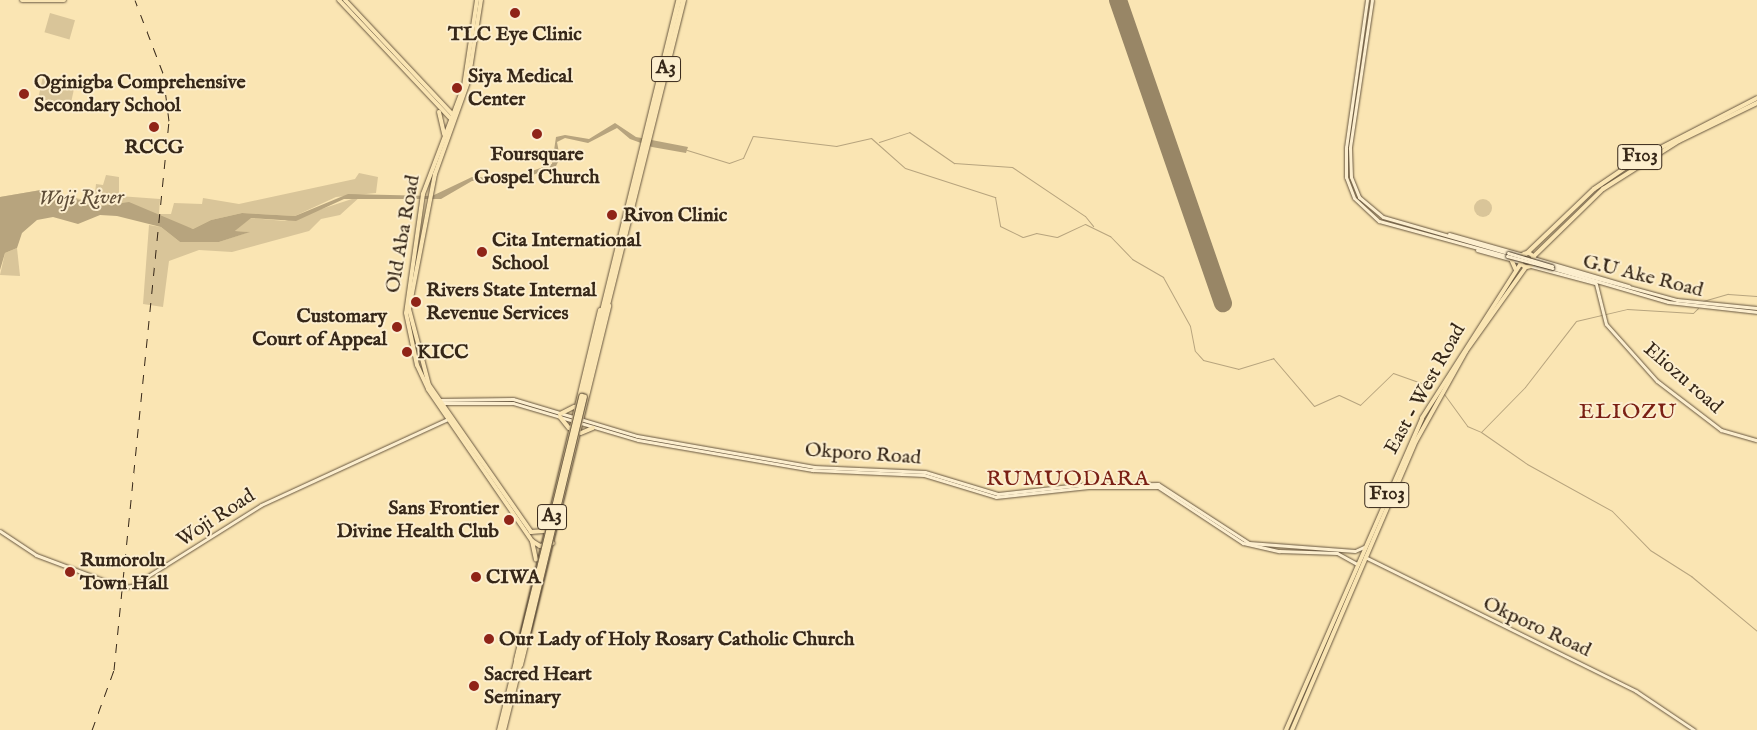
<!DOCTYPE html>
<html>
<head>
<meta charset="utf-8">
<style>
	body { margin:0 }
	#map { position:relative; width:1757px; height:730px; overflow:hidden; background:#fae5b3; font-family:"IM FELL English",serif }
	div>[style] { position:absolute }
	.green>* { inset:0; background:#d9c599; transform-origin:0 0 }
	.round { border-radius:50% }
	.water>* { inset:0; background:#b7a47e }
	.stream>* { height:1px; margin:-0.5px; padding:0 0.5px; transform-origin:0.5px; border-radius:0.5px; background:#b7a47e }
	.runway>* { height:18px; margin:-9px; padding:0 9px; transform-origin:9px; border-radius:9px; background:#988666 }
	.roads { filter:drop-shadow(0 0 1px #67563f) drop-shadow(0 0 1px #67563f) }
	.tertiary>* { height:3px; margin:-1.5px; padding:0 1.5px; transform-origin:1.5px; border-radius:1.5px; background:#fceece }
	.secondary>* { height:3px; margin:-1.5px; padding:0 1.5px; transform-origin:1.5px; border-radius:1.5px; background:#fceece }
	.primary>* { height:4px; margin:-2px; padding:0 2px; transform-origin:2px; border-radius:2px; background:#fae5b3 }
	.primary>.ring { margin:-2px; padding:0; box-sizing:content-box; background:none; border:4px solid #fae5b3; border-radius:50% }
	.trunk>* { height:4.5px; margin:-2.25px; padding:0 2.25px; transform-origin:2.25px; border-radius:2.25px; background:#fae5b3 }
	.rail>* { height:1px; margin-top:-0.5px; transform-origin:0; background:repeating-linear-gradient(90deg,#362718 0 9px,transparent 0 18px) }
	.bridges { filter:drop-shadow(0 0 1px #362718) drop-shadow(0 0 1px #362718) }
	.secondary-bridge>* { height:3px; margin:-1.5px; padding:0 1.5px; transform-origin:1.5px; border-radius:1.5px; background:#fceece }
	.trunk-bridge>* { height:4.5px; margin:-2.25px; padding:0 2.25px; transform-origin:2.25px; border-radius:2.25px; background:#fae5b3 }
	.dots>* { width:14px; height:14px; translate:-50% -50%; box-sizing:border-box; border:2px solid #fceece; border-radius:50% }
	span { translate:-50% -50%; white-space:nowrap; text-align:center; line-height:1.15; -webkit-text-stroke:4px #fceece; paint-order:stroke }
	.shield-label span { padding:1px 4px; background:#fceece; border:1px solid; border-radius:4px; -webkit-text-stroke-width:0 }
	.shield-label { font-size:19px; color:#362718; font-weight:700 }
	.poi-label { font-size:20px; color:#362718; font-weight:700 }
	.left { translate:0 -50%; text-align:left }
	.right { translate:-100% -50%; text-align:right }
	.street-label { font-size:20px; color:#362718 }
	.water-label { font-size:21px; color:#5d4c37; font-style:italic }
	.quarter-label { font-size:22px; color:#7a1f14; letter-spacing:1px }
</style>
</head>
<body>
<div id="map">
	<div class="green">
		<div style="left:50px;top:13px;width:26px;height:20px;rotate:16deg"></div>
		<div style="left:43px;top:76px;width:33px;height:23px;rotate:12deg"></div>
		<div style="clip-path:polygon(359px 173px,378px 177px,376px 193px,336px 197px,295px 216px,242px 213px,211px 220px,193px 229px,119px 208px,25px 205px,0 197px,41px 190px,85px 200px,87px 192px,95px 193px,96px 184px,103px 185px,106px 175px,119px 177px,119px 196px,160px 199px,159px 214px,171px 214px,174px 203px,202px 204px,203px 198px,239px 204px,355px 179px)"></div>
		<div style="clip-path:polygon(361px 196px,340px 215px,321px 219px,309px 231px,232px 252px,199px 250px,169px 261px,163px 307px,143px 304px,149px 225px,161px 227px,180px 242px,219px 242px,249px 232px,235px 231px,250px 218px,285px 221px)"></div>
		<div class="round" style="left:1474px;top:199px;width:18px;height:18px"></div>
		<div style="clip-path:polygon(17px 248px,20px 276px,0 275px,5px 253px)"></div>
	</div>
	<div class="water">
		<div style="clip-path:polygon(615px 123px,636px 137px,688px 147px,686px 153px,652px 147px,630px 139px,617px 128px,588px 143px,565px 138px,557px 142px,560px 158px,556px 166px,525px 178px,472px 181px,441px 199px,344px 199px,296px 221px,251px 218px,235px 231px,250px 232px,219px 242px,180px 242px,161px 227px,117px 216px,100px 215px,78px 224px,53px 217px,37px 220px,22px 233px,17px 248px,5px 253px,0 270px,0 197px,41px 190px,102px 206px,129px 202px,193px 229px,211px 220px,242px 213px,295px 216px,348px 194px,432px 196px,472px 177px,512px 178px,552px 164px,556px 137px,565px 135px,589px 139px)"></div>
	</div>
	<div class="stream">
		<div style="left:879px;top:142px;width:32px;rotate:-18deg"></div>
		<div style="left:909px;top:132px;width:55px;rotate:34.6deg"></div>
		<div style="left:954px;top:163px;width:58px;rotate:3.9deg"></div>
		<div style="left:1012px;top:167px;width:88px;rotate:33.9deg"></div>
		<div style="left:1085px;top:216px;width:13px;rotate:51deg"></div>
		<div style="left:687px;top:150px;width:44px;rotate:17.2deg"></div>
		<div style="left:729px;top:163px;width:15px;rotate:-20deg"></div>
		<div style="left:743px;top:158px;width:24px;rotate:-66deg"></div>
		<div style="left:753px;top:136px;width:84px;rotate:6.9deg"></div>
		<div style="left:836px;top:146px;width:36px;rotate:-13deg"></div>
		<div style="left:871px;top:138px;width:45px;rotate:41.4deg"></div>
		<div style="left:905px;top:168px;width:95px;rotate:17.9deg"></div>
		<div style="left:995px;top:197px;width:29px;rotate:80deg"></div>
		<div style="left:1000px;top:226px;width:25px;rotate:26deg"></div>
		<div style="left:1023px;top:237px;width:14px;rotate:-17deg"></div>
		<div style="left:1036px;top:233px;width:21px;rotate:11deg"></div>
		<div style="left:1057px;top:237px;width:31px;rotate:-25deg"></div>
		<div style="left:1085px;top:224px;width:28px;rotate:26deg"></div>
		<div style="left:1110px;top:236px;width:32px;rotate:46deg"></div>
		<div style="left:1132px;top:259px;width:36px;rotate:30deg"></div>
		<div style="left:1163px;top:277px;width:56px;rotate:61.1deg"></div>
		<div style="left:1190px;top:326px;width:25px;rotate:79deg"></div>
		<div style="left:1195px;top:351px;width:12px;rotate:48deg"></div>
		<div style="left:1203px;top:360px;width:36px;rotate:14deg"></div>
		<div style="left:1238px;top:369px;width:37px;rotate:-17deg"></div>
		<div style="left:1273px;top:358px;width:63px;rotate:49.5deg"></div>
		<div style="left:1314px;top:406px;width:27px;rotate:-24deg"></div>
		<div style="left:1339px;top:395px;width:23px;rotate:25deg"></div>
		<div style="left:1360px;top:405px;width:46px;rotate:-44.1deg"></div>
		<div style="left:1393px;top:373px;width:41px;rotate:19.7deg"></div>
		<div style="left:1703px;top:301px;width:26px;rotate:-16deg"></div>
		<div style="left:1728px;top:294px;width:29px;rotate:4deg"></div>
		<div style="left:1444px;top:394px;width:39px;rotate:54deg"></div>
		<div style="left:1467px;top:426px;width:15px;rotate:23deg"></div>
		<div style="left:1481px;top:432px;width:63px;rotate:-45.6deg"></div>
		<div style="left:1525px;top:387px;width:83px;rotate:-52.3deg"></div>
		<div style="left:1576px;top:321px;width:52px;rotate:-13.2deg"></div>
		<div style="left:1627px;top:309px;width:66px;rotate:3.5deg"></div>
		<div style="left:1693px;top:313px;width:7px;rotate:-45deg"></div>
		<div style="left:1481px;top:432px;width:56px;rotate:34.8deg"></div>
		<div style="left:1527px;top:464px;width:97px;rotate:28.9deg"></div>
		<div style="left:1612px;top:511px;width:54px;rotate:45.7deg"></div>
		<div style="left:1650px;top:550px;width:49px;rotate:32.4deg"></div>
		<div style="left:1691px;top:576px;width:86px;rotate:39.8deg"></div>
	</div>
	<div class="runway">
		<div style="left:1118px;top:0;width:321px;rotate:70.9deg"></div>
	</div>
	<div class="roads">
		<div class="tertiary">
			<div style="left:1596px;top:284px;width:41px;rotate:76deg"></div>
			<div style="left:1606px;top:324px;width:76px;rotate:48.2deg"></div>
			<div style="left:1657px;top:381px;width:81px;rotate:37.4deg"></div>
			<div style="left:1721px;top:430px;width:37px;rotate:16deg"></div>
		</div>
		<div class="secondary">
			<div style="left:1367px;top:0;width:148px;rotate:98.1deg"></div>
			<div style="left:1346px;top:147px;width:30px;rotate:90deg"></div>
			<div style="left:1346px;top:177px;width:22px;rotate:69deg"></div>
			<div style="left:1354px;top:198px;width:34px;rotate:43deg"></div>
			<div style="left:1379px;top:221px;width:133px;rotate:15.3deg"></div>
			<div style="left:1372px;top:0;width:150px;rotate:98.5deg"></div>
			<div style="left:1350px;top:148px;width:29px;rotate:88deg"></div>
			<div style="left:1351px;top:177px;width:22px;rotate:68deg"></div>
			<div style="left:1359px;top:197px;width:31px;rotate:40deg"></div>
			<div style="left:1383px;top:217px;width:130px;rotate:16.1deg"></div>
			<div style="left:1449px;top:234px;width:77px;rotate:15.8deg"></div>
			<div style="left:1477px;top:250px;width:45px;rotate:15.6deg"></div>
			<div style="left:1533px;top:258px;width:100px;rotate:16.3deg"></div>
			<div style="left:1531px;top:266px;width:66px;rotate:14.9deg"></div>
			<div style="left:1552px;top:266px;width:130px;rotate:15.2deg"></div>
			<div style="left:1677px;top:300px;width:80px;rotate:5.7deg"></div>
			<div style="left:1552px;top:268px;width:121px;rotate:16.3deg"></div>
			<div style="left:1668px;top:302px;width:90px;rotate:6.4deg"></div>
			<div style="left:438px;top:400px;width:75px;rotate:-0.8deg"></div>
			<div style="left:513px;top:399px;width:129px;rotate:16.6deg"></div>
			<div style="left:637px;top:436px;width:180px;rotate:9.9deg"></div>
			<div style="left:814px;top:467px;width:111px;rotate:2.6deg"></div>
			<div style="left:925px;top:472px;width:76px;rotate:16.8deg"></div>
			<div style="left:998px;top:494px;width:81px;rotate:-6.4deg"></div>
			<div style="left:1078px;top:485px;width:80px;rotate:-0.7deg"></div>
			<div style="left:1158px;top:484px;width:108px;rotate:33deg"></div>
			<div style="left:1249px;top:543px;width:106px;rotate:4.3deg"></div>
			<div style="left:1355px;top:551px;width:10px;rotate:-24deg"></div>
			<div style="left:440px;top:403px;width:73px"></div>
			<div style="left:513px;top:403px;width:130px;rotate:16.5deg"></div>
			<div style="left:638px;top:440px;width:177px;rotate:9.8deg"></div>
			<div style="left:812px;top:470px;width:112px;rotate:2.6deg"></div>
			<div style="left:924px;top:475px;width:75px;rotate:17deg"></div>
			<div style="left:996px;top:497px;width:93px;rotate:-6.2deg"></div>
			<div style="left:1088px;top:487px;width:70px"></div>
			<div style="left:1158px;top:487px;width:102px;rotate:33.4deg"></div>
			<div style="left:1243px;top:543px;width:37px;rotate:13deg"></div>
			<div style="left:1279px;top:551px;width:58px;rotate:2deg"></div>
			<div style="left:1337px;top:553px;width:23px;rotate:29deg"></div>
			<div style="left:0;top:531px;width:43px;rotate:33.7deg"></div>
			<div style="left:36px;top:555px;width:91px;rotate:20.6deg"></div>
			<div style="left:121px;top:587px;width:11px;rotate:-5deg"></div>
			<div style="left:132px;top:586px;width:152px;rotate:-32.1deg"></div>
			<div style="left:261px;top:505px;width:208px;rotate:-24.7deg"></div>
			<div style="left:1365px;top:557px;width:302px;rotate:26.3deg"></div>
			<div style="left:1636px;top:691px;width:70px;rotate:33.9deg"></div>
		</div>
		<div class="primary">
			<div style="left:22px;top:0;width:42px"></div>
			<div style="left:339px;top:0;width:165px;rotate:46.7deg"></div>
			<div style="left:345px;top:0;width:159px;rotate:46.8deg"></div>
			<div style="left:477px;top:0;width:87px;rotate:98.6deg"></div>
			<div style="left:464px;top:86px;width:116px;rotate:110.8deg"></div>
			<div style="left:423px;top:194px;width:120px;rotate:98.1deg"></div>
			<div style="left:406px;top:313px;width:53px;rotate:78.1deg"></div>
			<div style="left:417px;top:365px;width:26px;rotate:65deg"></div>
			<div style="left:428px;top:389px;width:184px;rotate:55.6deg"></div>
			<div style="left:532px;top:541px;width:9px;rotate:32deg"></div>
			<div style="left:540px;top:546px;width:13px;rotate:-13deg"></div>
			<div style="left:481px;top:0;width:83px;rotate:99deg"></div>
			<div style="left:468px;top:82px;width:98px;rotate:109.7deg"></div>
			<div style="left:435px;top:174px;width:137px;rotate:100.9deg"></div>
			<div style="left:409px;top:309px;width:79px;rotate:75.3deg"></div>
			<div style="left:429px;top:385px;width:179px;rotate:55.2deg"></div>
			<div style="left:531px;top:532px;width:13px;rotate:-4deg"></div>
			<div style="left:439px;top:112px;width:23px;rotate:77deg"></div>
			<div class="ring" style="left:1520px;top:253px;width:10px;height:10px"></div>
			<div style="left:1526px;top:254px;width:94px;rotate:-43.7deg"></div>
			<div style="left:1594px;top:189px;width:50px;rotate:-34.3deg"></div>
			<div style="left:1635px;top:161px;width:137px;rotate:-27.3deg"></div>
			<div style="left:1533px;top:257px;width:98px;rotate:-44.2deg"></div>
			<div style="left:1603px;top:189px;width:90px;rotate:-32.3deg"></div>
			<div style="left:1679px;top:141px;width:87px;rotate:-26deg"></div>
			<div style="left:1511px;top:259px;width:12px;rotate:66deg"></div>
			<div style="left:560px;top:414px;width:16px;rotate:-27deg"></div>
			<div style="left:560px;top:417px;width:14px;rotate:51deg"></div>
			<div style="left:581px;top:433px;width:13px;rotate:-23deg"></div>
			<div style="left:532px;top:541px;width:19px;rotate:78deg"></div>
			<div style="left:516px;top:660px;width:360px;rotate:-76.5deg"></div>
			<div style="left:521px;top:665px;width:370px;rotate:-76.2deg"></div>
			<div style="left:1286px;top:730px;width:340px;rotate:-66.4deg"></div>
			<div style="left:1422px;top:418px;width:184px;rotate:-57.4deg"></div>
			<div style="left:1292px;top:730px;width:314px;rotate:-66.8deg"></div>
			<div style="left:1416px;top:441px;width:103px;rotate:-60.9deg"></div>
			<div style="left:1466px;top:351px;width:103px;rotate:-54.5deg"></div>
		</div>
		<div class="trunk">
			<div style="left:581px;top:396px;width:408px;rotate:-76.2deg"></div>
			<div style="left:584px;top:397px;width:409px;rotate:-76deg"></div>
			<div style="left:499px;top:730px;width:96px;rotate:-76.1deg"></div>
			<div style="left:503px;top:730px;width:95px;rotate:-76deg"></div>
		</div>
	</div>
	<div class="rail">
		<div style="left:92px;top:730px;width:64px;rotate:-69.9deg"></div>
		<div style="left:114px;top:670px;width:552px;rotate:-84.28deg"></div>
		<div style="left:169px;top:121px;width:48px;rotate:-97.1deg"></div>
		<div style="left:163px;top:73px;width:78px;rotate:-111deg"></div>
	</div>
	<div class="bridges">
		<div class="secondary-bridge">
			<div style="left:1508px;top:253px;width:46px;rotate:16.5deg"></div>
			<div style="left:1507px;top:256px;width:47px;rotate:14.9deg"></div>
		</div>
		<div class="trunk-bridge">
			<div style="left:522px;top:637px;width:248px;rotate:-76.2deg"></div>
			<div style="left:526px;top:638px;width:248px;rotate:-76.5deg"></div>
		</div>
	</div>
	<div class="dots">
		<div style="left:515px;top:13px;background:#8f2418"></div>
		<div style="left:457px;top:88px;background:#8f2418"></div>
		<div style="left:24px;top:94px;background:#8f2418"></div>
		<div style="left:154px;top:127px;background:#8f2418"></div>
		<div style="left:537px;top:134px;background:#8f2418"></div>
		<div style="left:612px;top:215px;background:#8f2418"></div>
		<div style="left:482px;top:252px;background:#8f2418"></div>
		<div style="left:416px;top:302px;background:#8f2418"></div>
		<div style="left:397px;top:327px;background:#8f2418"></div>
		<div style="left:407px;top:352px;background:#8f2418"></div>
		<div style="left:509px;top:520px;background:#8f2418"></div>
		<div style="left:70px;top:572px;background:#8f2418"></div>
		<div style="left:476px;top:577px;background:#8f2418"></div>
		<div style="left:489px;top:639px;background:#8f2418"></div>
		<div style="left:474px;top:686px;background:#8f2418"></div>
	</div>
	<div class="shield-label">
		<span style="left:666px;top:69px">A3</span>
		<span style="left:1640px;top:157px">F103</span>
		<span style="left:1387px;top:495px">F103</span>
		<span style="left:552px;top:517px">A3</span>
	</div>
	<div class="poi-label">
		<span style="left:515px;top:34px">TLC Eye Clinic</span>
		<span class="left" style="left:468px;top:88px">Siya Medical<br>Center</span>
		<span class="left" style="left:34px;top:94px">Oginigba Comprehensive<br>Secondary School</span>
		<span style="left:154px;top:147px">RCCG</span>
		<span style="left:537px;top:166px">Foursquare<br>Gospel Church</span>
		<span class="left" style="left:623px;top:215px">Rivon Clinic</span>
		<span class="left" style="left:492px;top:252px">Cita International<br>School</span>
		<span class="left" style="left:426px;top:302px">Rivers State Internal<br>Revenue Services</span>
		<span class="right" style="left:387px;top:328px">Customary<br>Court of Appeal</span>
		<span class="left" style="left:417px;top:352px">KICC</span>
		<span class="right" style="left:499px;top:520px">Sans Frontier<br>Divine Health Club</span>
		<span class="left" style="left:80px;top:572px">Rumorolu<br>Town Hall</span>
		<span class="left" style="left:486px;top:577px">CIWA</span>
		<span class="left" style="left:499px;top:639px">Our Lady of Holy Rosary Catholic Church</span>
		<span class="left" style="left:484px;top:686px">Sacred Heart<br>Seminary</span>
	</div>
	<div class="street-label">
		<span style="left:403px;top:234px;rotate:-80deg">Old Aba Road</span>
		<span style="left:1643px;top:276px;rotate:14deg">G.U Ake Road</span>
		<span style="left:1683px;top:378px;rotate:41deg">Eliozu road</span>
		<span style="left:1425px;top:389px;rotate:-61deg">East - West Road</span>
		<span style="left:863px;top:454px;rotate:4deg">Okporo Road</span>
		<span style="left:216px;top:518px;rotate:-33deg">Woji Road</span>
		<span style="left:1537px;top:627px;rotate:25deg">Okporo Road</span>
	</div>
	<div class="water-label">
		<span style="left:81px;top:199px;rotate:-1deg">Woji River</span>
	</div>
	<div class="quarter-label">
		<span style="left:1628px;top:413px">ELIOZU</span>
		<span style="left:1068px;top:480px">RUMUODARA</span>
	</div>
</div>
</body>
</html>
